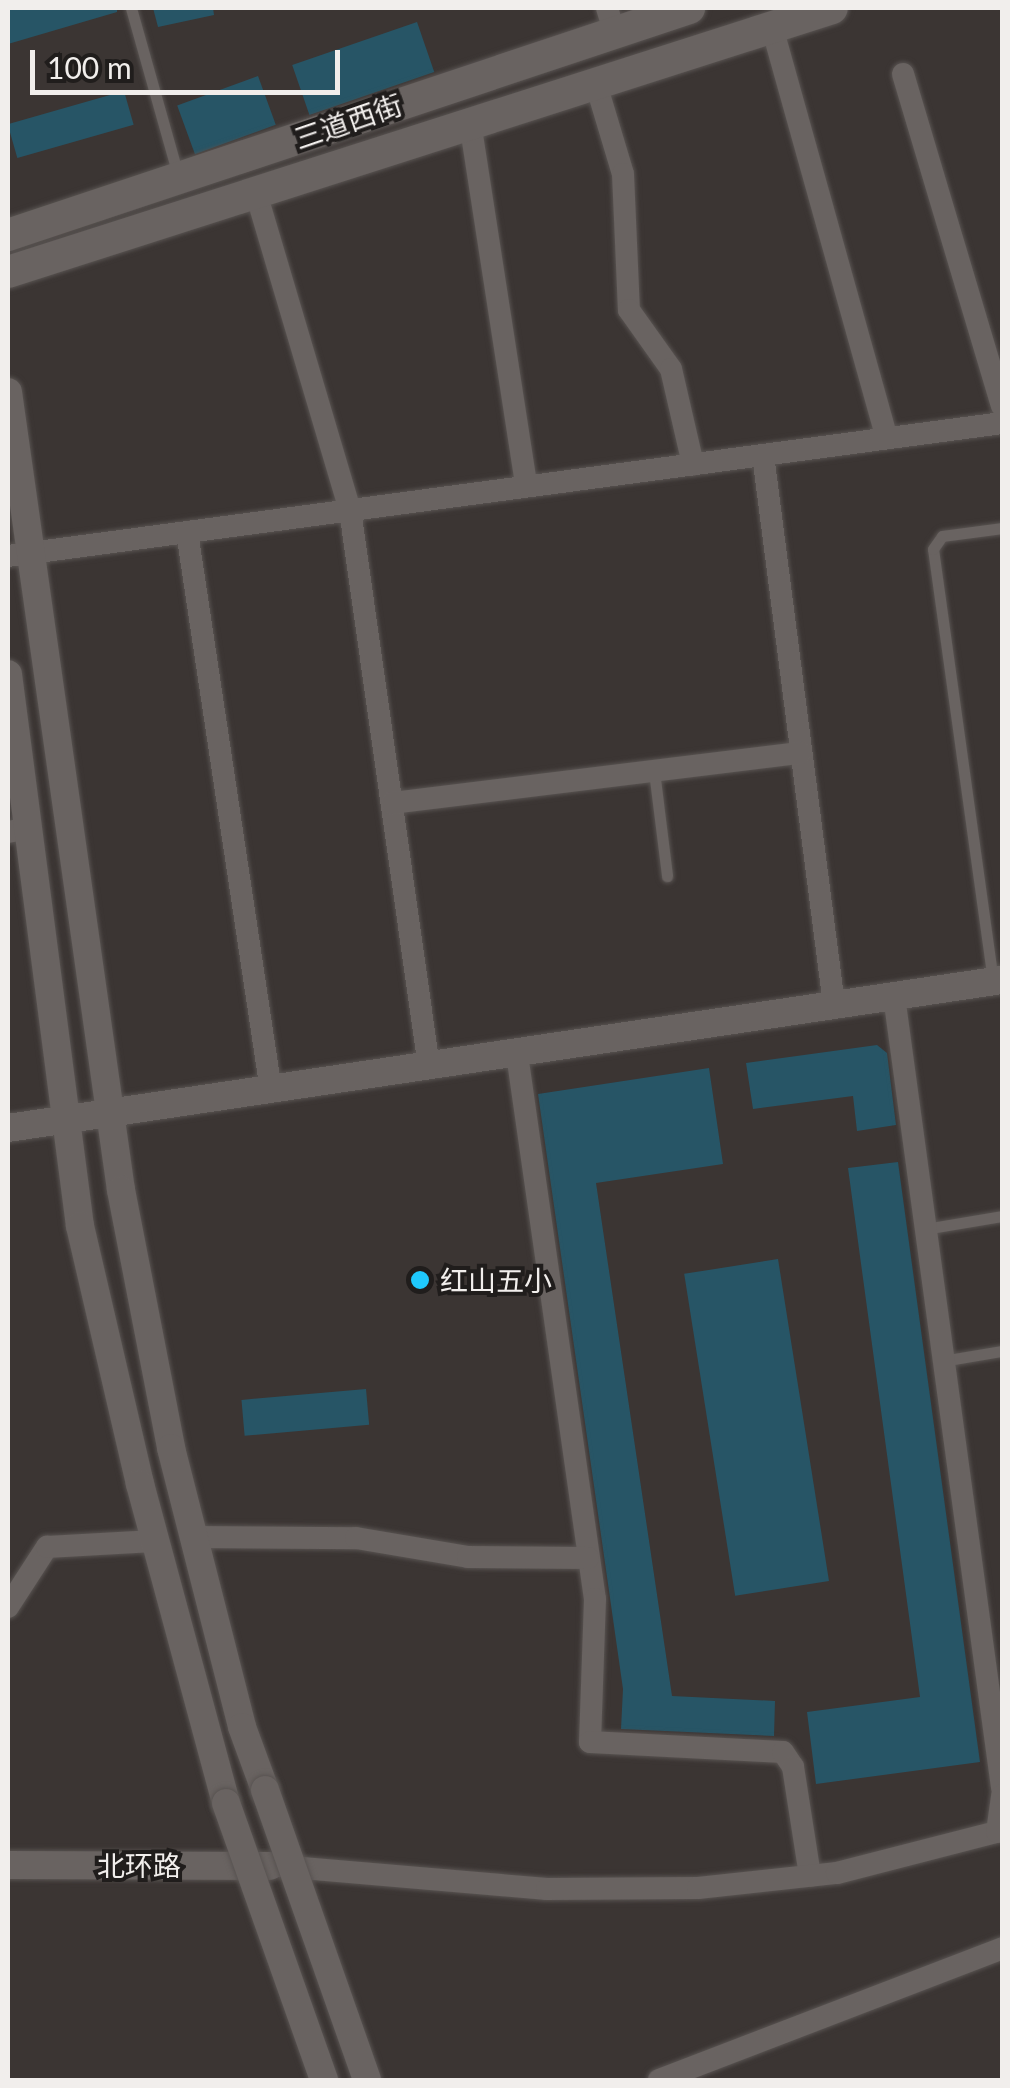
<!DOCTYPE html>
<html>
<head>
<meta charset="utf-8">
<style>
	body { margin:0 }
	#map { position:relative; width:1010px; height:2088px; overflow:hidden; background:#3b3533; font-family:Lato,"Noto Sans SC",sans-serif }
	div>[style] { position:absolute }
	.building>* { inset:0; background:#275566; transform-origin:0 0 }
	.roads { filter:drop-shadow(0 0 2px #585351) drop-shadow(0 0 2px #585351) }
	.service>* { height:11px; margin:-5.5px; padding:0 5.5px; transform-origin:5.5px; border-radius:5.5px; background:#696361 }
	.minor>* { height:22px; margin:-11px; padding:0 11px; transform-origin:11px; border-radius:11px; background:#696361 }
	.tertiary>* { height:28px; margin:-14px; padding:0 14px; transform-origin:14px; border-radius:14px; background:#696361 }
	.secondary>* { height:32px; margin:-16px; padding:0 16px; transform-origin:16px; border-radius:16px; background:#696361 }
	.bridges { filter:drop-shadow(0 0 2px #585351) drop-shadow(0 0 2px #585351) }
	.tertiary-bridge>* { height:28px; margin:-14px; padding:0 14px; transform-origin:14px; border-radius:14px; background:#696361 }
	.dots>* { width:28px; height:28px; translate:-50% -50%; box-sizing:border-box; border:5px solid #201d1c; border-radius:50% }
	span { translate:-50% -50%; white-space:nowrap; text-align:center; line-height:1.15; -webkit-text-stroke:8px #201d1c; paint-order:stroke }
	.street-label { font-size:28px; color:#f1eeec }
	.poi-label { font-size:28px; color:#f1eeec }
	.left { translate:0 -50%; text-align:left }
	.frame { position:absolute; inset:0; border:10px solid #f1eeec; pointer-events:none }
	.scale { position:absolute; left:30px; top:50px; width:310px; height:45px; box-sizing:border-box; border:5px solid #f1eeec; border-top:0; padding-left:12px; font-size:30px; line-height:35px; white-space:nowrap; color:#f1eeec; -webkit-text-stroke:8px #201d1c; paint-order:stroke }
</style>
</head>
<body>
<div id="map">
	<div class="building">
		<div style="clip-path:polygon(8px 8px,117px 8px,117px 12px,8px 44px)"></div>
		<div style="clip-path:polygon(153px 8px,213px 8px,214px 15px,158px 27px)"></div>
		<div style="left:417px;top:22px;width:53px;height:132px;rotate:71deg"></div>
		<div style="left:258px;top:76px;width:52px;height:86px;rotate:70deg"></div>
		<div style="left:124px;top:91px;width:35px;height:121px;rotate:74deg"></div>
		<div style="clip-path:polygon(877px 1045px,887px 1053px,896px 1125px,857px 1131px,853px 1096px,753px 1109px,746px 1063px)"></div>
		<div style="clip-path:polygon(709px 1068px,723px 1164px,596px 1183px,672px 1696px,775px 1701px,774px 1736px,621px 1729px,623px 1689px,538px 1094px)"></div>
		<div style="clip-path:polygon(898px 1162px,980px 1762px,816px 1784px,807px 1712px,920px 1697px,848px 1168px)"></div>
		<div style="left:778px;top:1259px;width:326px;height:95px;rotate:81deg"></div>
		<div style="left:366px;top:1389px;width:36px;height:125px;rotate:85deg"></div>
	</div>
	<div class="roads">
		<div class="service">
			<div style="left:131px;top:8px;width:173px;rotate:74.3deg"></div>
			<div style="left:654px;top:771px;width:106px;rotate:82.9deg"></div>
			<div style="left:993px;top:981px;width:436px;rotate:-97.9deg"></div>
			<div style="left:933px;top:549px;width:16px;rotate:-55deg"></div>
			<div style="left:942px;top:536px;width:61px;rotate:-7.6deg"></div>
			<div style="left:925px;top:1229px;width:78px;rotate:-9.6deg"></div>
			<div style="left:942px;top:1361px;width:61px;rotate:-9.5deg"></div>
		</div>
		<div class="minor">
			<div style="left:607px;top:8px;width:24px;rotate:73deg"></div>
			<div style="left:772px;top:27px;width:427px;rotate:74.4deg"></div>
			<div style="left:903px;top:74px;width:346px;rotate:73.4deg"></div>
			<div style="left:596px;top:84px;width:94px;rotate:73.3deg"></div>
			<div style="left:623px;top:174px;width:136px;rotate:87.5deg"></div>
			<div style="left:629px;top:310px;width:72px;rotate:54.6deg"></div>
			<div style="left:671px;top:369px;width:98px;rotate:77deg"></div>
			<div style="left:470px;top:122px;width:367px;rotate:81.2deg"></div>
			<div style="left:256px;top:193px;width:331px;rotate:73.5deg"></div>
			<div style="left:350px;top:510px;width:563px;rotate:81.93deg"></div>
			<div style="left:763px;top:455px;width:555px;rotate:82.64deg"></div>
			<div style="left:187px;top:532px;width:565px;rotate:81.45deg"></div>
			<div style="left:8px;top:556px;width:1003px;rotate:-7.62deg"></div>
			<div style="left:392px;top:803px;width:412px;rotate:-7deg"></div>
			<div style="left:8px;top:832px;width:20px;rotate:-11deg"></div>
			<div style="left:894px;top:996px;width:799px;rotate:82.23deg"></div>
			<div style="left:517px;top:1054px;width:551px;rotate:81.86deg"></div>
			<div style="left:595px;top:1599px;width:143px;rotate:92deg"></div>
			<div style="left:590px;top:1742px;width:193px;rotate:3deg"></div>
			<div style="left:783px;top:1752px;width:18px;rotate:56deg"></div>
			<div style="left:793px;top:1767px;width:110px;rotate:81.1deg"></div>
			<div style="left:194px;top:1537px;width:162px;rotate:0.4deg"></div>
			<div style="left:356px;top:1538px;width:114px;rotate:9.6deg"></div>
			<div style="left:468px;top:1557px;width:120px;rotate:0.5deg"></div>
			<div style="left:8px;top:1607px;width:72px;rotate:-57deg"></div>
			<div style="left:47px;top:1547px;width:107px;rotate:-3.2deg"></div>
			<div style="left:279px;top:1866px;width:269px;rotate:4.9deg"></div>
			<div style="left:547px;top:1889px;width:151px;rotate:-0.4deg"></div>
			<div style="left:698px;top:1888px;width:140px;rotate:-6.2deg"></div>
			<div style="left:837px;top:1873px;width:165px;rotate:-14.4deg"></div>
			<div style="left:997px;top:1832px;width:37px;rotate:-82deg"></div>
			<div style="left:659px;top:2080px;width:368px;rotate:-21deg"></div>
		</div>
		<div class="tertiary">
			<div style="left:8px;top:392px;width:806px;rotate:81.94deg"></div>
			<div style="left:121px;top:1190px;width:263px;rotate:79deg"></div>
			<div style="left:171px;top:1448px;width:288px;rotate:75.7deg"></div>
			<div style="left:242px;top:1727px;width:67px;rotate:69.9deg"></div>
			<div style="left:8px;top:674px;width:557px;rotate:82.57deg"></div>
			<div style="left:80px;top:1226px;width:265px;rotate:76.9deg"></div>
			<div style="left:140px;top:1484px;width:330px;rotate:74.9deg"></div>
			<div style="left:8px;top:1128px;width:1005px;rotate:-8.47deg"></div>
			<div style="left:8px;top:1865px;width:262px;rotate:0.2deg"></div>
		</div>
		<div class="secondary">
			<div style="left:8px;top:235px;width:718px;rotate:-18.43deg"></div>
			<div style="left:8px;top:272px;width:865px;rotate:-17.76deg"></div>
		</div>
	</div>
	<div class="bridges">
		<div class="tertiary-bridge">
			<div style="left:265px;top:1790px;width:307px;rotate:70.6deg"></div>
			<div style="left:226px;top:1803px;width:294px;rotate:70.5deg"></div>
		</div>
	</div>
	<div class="dots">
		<div style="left:420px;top:1280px;background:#1fc9fd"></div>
	</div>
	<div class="street-label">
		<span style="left:348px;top:121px;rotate:-19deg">三道西街</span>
		<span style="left:139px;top:1865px">北环路</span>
	</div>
	<div class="poi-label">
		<span class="left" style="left:440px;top:1280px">红山五小</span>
	</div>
	<div class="frame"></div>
	<div class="scale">100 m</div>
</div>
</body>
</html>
